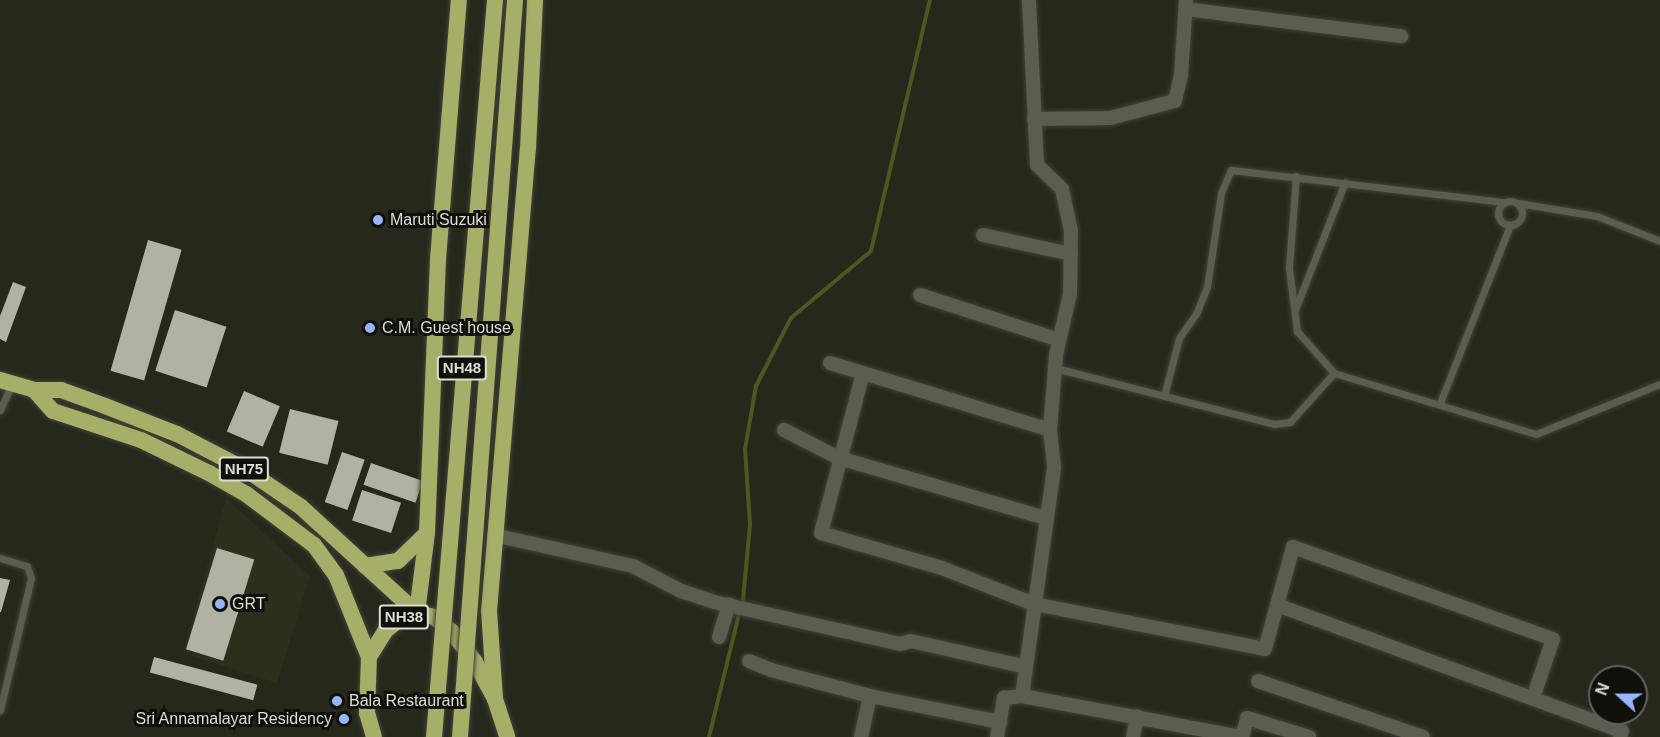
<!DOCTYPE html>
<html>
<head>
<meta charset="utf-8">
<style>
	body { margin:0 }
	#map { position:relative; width:1660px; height:737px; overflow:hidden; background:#26281c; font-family:Helvetica,sans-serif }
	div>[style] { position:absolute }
	.built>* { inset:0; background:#2c2f1c }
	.stream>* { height:4px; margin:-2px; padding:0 2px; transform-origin:2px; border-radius:2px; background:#50561f }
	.building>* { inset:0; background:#b0b2a3; transform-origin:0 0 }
	.roads { filter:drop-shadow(0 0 2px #404238) drop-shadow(0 0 2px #404238) }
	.service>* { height:7px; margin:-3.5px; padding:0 3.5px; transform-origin:3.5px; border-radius:3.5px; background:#5b5d4f }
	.service>.ring { margin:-3.5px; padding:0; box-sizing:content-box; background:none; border:7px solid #5b5d4f; border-radius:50% }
	.minor>* { height:14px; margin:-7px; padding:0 7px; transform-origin:7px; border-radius:7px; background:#5b5d4f }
	.trunk>* { height:16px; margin:-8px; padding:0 8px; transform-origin:8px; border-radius:8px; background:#a6ae68 }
	.bridges { filter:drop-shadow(0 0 2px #404238) drop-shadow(0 0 2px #404238) }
	.trunk-bridge>* { height:16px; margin:-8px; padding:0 8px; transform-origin:8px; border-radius:8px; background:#a6ae68 }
	.dots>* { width:16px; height:16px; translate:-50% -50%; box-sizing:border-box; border:3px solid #10100b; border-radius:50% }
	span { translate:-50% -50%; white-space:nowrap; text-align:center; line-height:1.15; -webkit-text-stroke:6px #10100b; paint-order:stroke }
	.shield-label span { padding:2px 4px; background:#10100b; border:2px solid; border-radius:4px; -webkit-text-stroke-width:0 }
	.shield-label { font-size:15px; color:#dcded6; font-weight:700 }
	.poi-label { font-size:16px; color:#dcded6 }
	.left { translate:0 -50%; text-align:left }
	.right { translate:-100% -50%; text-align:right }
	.north { position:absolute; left:1588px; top:665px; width:60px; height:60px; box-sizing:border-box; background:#10100b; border:2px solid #62625c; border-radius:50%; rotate:291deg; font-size:16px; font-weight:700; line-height:24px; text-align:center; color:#dcded6 }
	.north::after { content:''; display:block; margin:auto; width:21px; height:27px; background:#95b6fd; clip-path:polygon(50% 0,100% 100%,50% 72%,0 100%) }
</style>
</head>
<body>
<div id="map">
	<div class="built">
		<div style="clip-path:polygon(226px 498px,310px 576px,277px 683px,183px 653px)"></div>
	</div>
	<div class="stream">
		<div style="left:743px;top:600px;width:76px;rotate:-84.7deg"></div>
		<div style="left:750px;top:524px;width:75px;rotate:-93.8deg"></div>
		<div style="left:745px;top:449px;width:64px;rotate:-80.1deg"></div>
		<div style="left:756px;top:386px;width:76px;rotate:-62.8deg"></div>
		<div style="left:791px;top:318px;width:104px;rotate:-39.9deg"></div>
		<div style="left:871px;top:251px;width:258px;rotate:-76.8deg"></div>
		<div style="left:709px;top:737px;width:127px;rotate:-76.3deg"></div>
	</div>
	<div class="building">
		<div style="left:148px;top:240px;width:35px;height:136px;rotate:16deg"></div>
		<div style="clip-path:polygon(13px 282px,26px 287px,6px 342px,0 339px,0 316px)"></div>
		<div style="left:175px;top:310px;width:54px;height:64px;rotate:18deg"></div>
		<div style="left:244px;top:391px;width:39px;height:44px;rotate:23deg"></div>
		<div style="left:290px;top:409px;width:50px;height:45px;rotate:14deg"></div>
		<div style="left:342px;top:452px;width:24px;height:53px;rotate:19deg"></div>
		<div style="left:371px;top:463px;width:55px;height:23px;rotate:19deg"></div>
		<div style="left:362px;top:490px;width:41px;height:32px;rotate:18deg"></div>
		<div style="left:217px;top:548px;width:39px;height:106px;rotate:17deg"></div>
		<div style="clip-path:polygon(0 578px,10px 580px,1px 612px,0 612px)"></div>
		<div style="left:154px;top:657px;width:107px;height:16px;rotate:15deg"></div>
	</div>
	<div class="roads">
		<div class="service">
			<div style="left:1296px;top:176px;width:92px;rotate:94.4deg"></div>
			<div style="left:1289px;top:268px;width:64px;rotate:82.8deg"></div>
			<div style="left:1297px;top:331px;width:56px;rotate:48.6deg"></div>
			<div style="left:1334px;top:373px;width:211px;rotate:16.8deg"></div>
			<div style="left:1536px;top:434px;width:134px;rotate:-22deg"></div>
			<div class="ring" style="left:1498px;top:201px;width:17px;height:17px"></div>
			<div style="left:1518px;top:203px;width:80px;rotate:9.3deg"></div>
			<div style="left:1597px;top:216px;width:68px;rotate:21.6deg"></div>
			<div style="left:1295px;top:310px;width:137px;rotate:-68.7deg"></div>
			<div style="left:1055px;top:368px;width:226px;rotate:14.3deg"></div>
			<div style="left:1274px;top:424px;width:16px;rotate:-7deg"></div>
			<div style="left:1290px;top:422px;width:66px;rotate:-48.1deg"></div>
			<div style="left:1164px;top:396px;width:60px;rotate:-75.5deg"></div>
			<div style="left:1179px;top:338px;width:29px;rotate:-55deg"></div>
			<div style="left:1196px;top:314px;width:29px;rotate:-68deg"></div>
			<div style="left:1207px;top:287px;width:95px;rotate:-81.5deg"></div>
			<div style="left:1221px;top:193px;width:25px;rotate:-67deg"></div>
			<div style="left:1231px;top:170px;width:276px;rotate:6.7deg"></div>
			<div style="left:1440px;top:403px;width:191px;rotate:-68.5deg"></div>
			<div style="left:0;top:410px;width:27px;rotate:-66deg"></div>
			<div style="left:0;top:558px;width:28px;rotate:17deg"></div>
			<div style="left:27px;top:566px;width:13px;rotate:72deg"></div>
			<div style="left:31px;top:578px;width:136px;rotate:103.2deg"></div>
		</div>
		<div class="minor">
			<div style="left:1186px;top:9px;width:217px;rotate:7.2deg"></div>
			<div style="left:1034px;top:119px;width:76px;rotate:-0.8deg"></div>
			<div style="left:1110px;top:118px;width:67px;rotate:-14.7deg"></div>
			<div style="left:1175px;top:101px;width:27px;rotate:-77deg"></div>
			<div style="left:1181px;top:75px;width:75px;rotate:-86.2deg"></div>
			<div style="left:983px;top:235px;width:90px;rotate:12.2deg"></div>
			<div style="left:920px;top:295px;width:146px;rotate:17.9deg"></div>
			<div style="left:830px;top:363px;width:230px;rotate:16.9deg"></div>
			<div style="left:863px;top:373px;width:165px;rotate:104.7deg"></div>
			<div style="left:821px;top:533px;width:126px;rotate:16.1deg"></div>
			<div style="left:942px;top:568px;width:99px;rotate:21.4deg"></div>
			<div style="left:1034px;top:604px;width:235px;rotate:11deg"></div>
			<div style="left:1265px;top:649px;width:46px;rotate:-74.7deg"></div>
			<div style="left:784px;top:430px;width:62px;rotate:27deg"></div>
			<div style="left:839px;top:458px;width:216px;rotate:16.2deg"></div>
			<div style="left:494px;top:535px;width:142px;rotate:12.6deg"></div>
			<div style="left:633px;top:566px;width:54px;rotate:27.5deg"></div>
			<div style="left:681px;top:591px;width:35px;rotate:18deg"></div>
			<div style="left:714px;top:602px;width:191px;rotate:12.7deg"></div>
			<div style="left:900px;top:644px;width:11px;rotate:-15deg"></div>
			<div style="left:911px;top:641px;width:118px;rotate:12.7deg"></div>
			<div style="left:719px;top:637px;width:34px;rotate:-73deg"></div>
			<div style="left:749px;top:661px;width:24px;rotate:22deg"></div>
			<div style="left:771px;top:670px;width:102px;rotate:14.7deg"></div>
			<div style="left:870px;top:696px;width:133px;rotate:11.3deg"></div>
			<div style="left:1258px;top:681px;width:174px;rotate:18.7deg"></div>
			<div style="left:1022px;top:696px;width:224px;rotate:10.6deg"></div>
			<div style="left:1533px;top:698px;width:62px;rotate:-71.3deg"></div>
			<div style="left:1553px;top:639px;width:276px;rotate:-160.5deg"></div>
			<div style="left:1293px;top:547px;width:60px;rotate:105.4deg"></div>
			<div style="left:1277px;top:605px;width:367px;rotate:20.1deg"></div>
			<div style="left:1622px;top:731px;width:6px;rotate:108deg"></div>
			<div style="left:1243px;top:734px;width:16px;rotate:-76deg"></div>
			<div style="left:1247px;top:718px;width:65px;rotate:17deg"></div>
			<div style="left:861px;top:737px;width:42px;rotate:-77.6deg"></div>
			<div style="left:997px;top:737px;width:40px;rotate:-80deg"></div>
			<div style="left:1004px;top:698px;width:18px;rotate:-6deg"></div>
			<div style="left:1022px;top:696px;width:231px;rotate:-82deg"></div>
			<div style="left:1054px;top:467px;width:37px;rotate:-96deg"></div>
			<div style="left:1050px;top:430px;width:75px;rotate:-85.4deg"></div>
			<div style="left:1056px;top:355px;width:63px;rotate:-77.1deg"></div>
			<div style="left:1070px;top:294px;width:63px;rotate:-89.1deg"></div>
			<div style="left:1071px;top:231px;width:43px;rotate:-102.1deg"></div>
			<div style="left:1062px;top:189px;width:35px;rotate:-136deg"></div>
			<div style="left:1037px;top:165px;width:165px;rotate:-92.8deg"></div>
			<div style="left:1133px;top:737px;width:21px;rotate:-79deg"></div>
		</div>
		<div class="trunk">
			<div style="left:0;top:380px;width:35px;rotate:16deg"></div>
			<div style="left:34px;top:390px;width:27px"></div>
			<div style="left:61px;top:390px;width:47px;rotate:20deg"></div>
			<div style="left:105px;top:406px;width:77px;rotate:21.3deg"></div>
			<div style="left:177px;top:434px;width:80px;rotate:27.5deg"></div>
			<div style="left:248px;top:471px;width:64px;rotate:34.2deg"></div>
			<div style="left:301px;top:507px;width:157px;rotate:42.4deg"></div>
			<div style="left:34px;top:390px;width:28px;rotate:48deg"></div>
			<div style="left:53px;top:411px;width:93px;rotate:18.2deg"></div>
			<div style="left:141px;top:440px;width:76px;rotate:25.9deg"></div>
			<div style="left:209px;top:473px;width:43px;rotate:29.6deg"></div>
			<div style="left:246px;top:494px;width:85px;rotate:36.9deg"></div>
			<div style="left:314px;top:545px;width:37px;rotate:54deg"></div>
			<div style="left:336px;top:575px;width:88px;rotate:68.1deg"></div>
			<div style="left:365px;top:566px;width:33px;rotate:-9deg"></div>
			<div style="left:398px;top:561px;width:40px;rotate:-44deg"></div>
			<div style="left:417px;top:613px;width:81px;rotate:-82.9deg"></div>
			<div style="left:427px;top:533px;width:274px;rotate:-87.7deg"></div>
			<div style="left:438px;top:259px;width:260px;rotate:-85.4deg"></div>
			<div style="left:495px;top:699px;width:88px;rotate:-93.9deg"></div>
			<div style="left:489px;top:611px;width:464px;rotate:-85.2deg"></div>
			<div style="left:528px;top:149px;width:149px;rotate:-87.3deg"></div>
			<div style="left:374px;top:737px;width:25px;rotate:-106deg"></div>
			<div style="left:367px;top:713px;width:56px;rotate:-88deg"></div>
			<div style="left:369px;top:657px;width:31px;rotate:-58deg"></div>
			<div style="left:385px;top:631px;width:19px;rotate:-39deg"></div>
			<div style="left:400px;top:619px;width:18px;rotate:-19deg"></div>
			<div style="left:417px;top:613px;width:17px;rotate:13deg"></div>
			<div style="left:434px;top:617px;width:22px;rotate:39deg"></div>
			<div style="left:451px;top:631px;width:39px;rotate:52deg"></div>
			<div style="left:475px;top:662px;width:42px;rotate:61.6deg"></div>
			<div style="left:495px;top:699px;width:40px;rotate:72deg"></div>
		</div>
	</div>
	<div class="bridges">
		<div class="trunk-bridge">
			<div style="left:434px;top:737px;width:740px;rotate:-85.27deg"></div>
			<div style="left:460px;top:737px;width:739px;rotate:-85.73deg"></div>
		</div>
	</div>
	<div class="dots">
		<div style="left:378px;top:220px;background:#95b6fd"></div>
		<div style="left:370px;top:328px;background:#95b6fd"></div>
		<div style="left:220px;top:604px;background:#95b6fd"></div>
		<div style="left:337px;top:701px;background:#95b6fd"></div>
		<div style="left:344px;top:719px;background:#95b6fd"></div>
	</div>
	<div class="shield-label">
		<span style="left:462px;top:368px">NH48</span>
		<span style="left:244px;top:469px">NH75</span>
		<span style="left:404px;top:617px">NH38</span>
	</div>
	<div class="poi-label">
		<span class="left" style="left:390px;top:220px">Maruti Suzuki</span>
		<span class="left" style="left:382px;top:328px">C.M. Guest house</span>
		<span class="left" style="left:232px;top:604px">GRT</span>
		<span class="left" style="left:349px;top:701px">Bala Restaurant</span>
		<span class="right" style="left:332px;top:719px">Sri Annamalayar Residency</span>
	</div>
	<div class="north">N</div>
</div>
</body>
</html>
